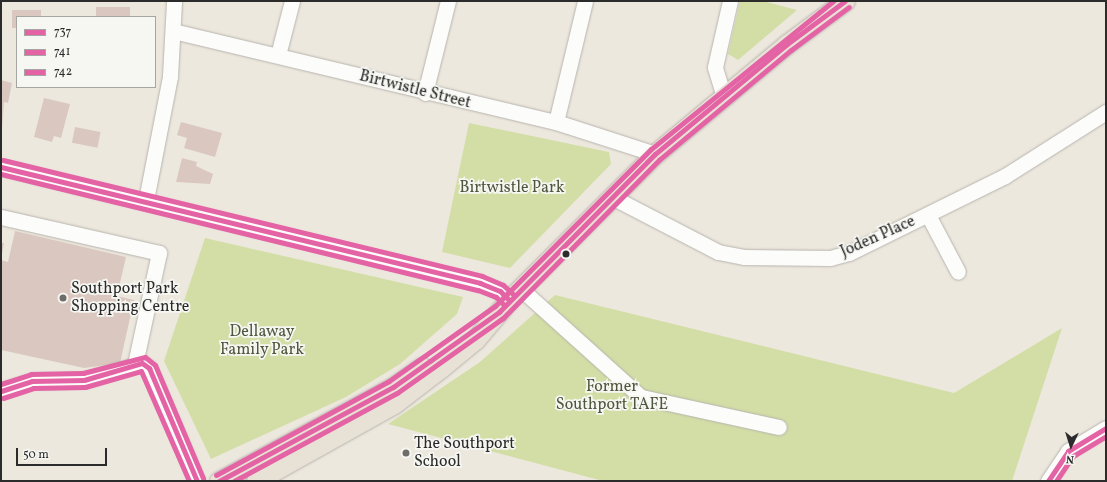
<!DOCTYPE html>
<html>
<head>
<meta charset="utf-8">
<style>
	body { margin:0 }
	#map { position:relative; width:1107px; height:482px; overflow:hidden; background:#ede8de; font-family:Vollkorn,serif }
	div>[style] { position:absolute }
	.green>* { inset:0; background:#d3dea6 }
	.building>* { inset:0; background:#dac8c0; transform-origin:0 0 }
	.roads { filter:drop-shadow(0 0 1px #b7b4ae) drop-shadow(0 0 1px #b7b4ae) }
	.minor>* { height:15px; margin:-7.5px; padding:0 7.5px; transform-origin:7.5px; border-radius:7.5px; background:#fcfcfa }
	.major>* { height:19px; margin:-9.5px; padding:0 9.5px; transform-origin:9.5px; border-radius:9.5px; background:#e8e2d6 }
	.bus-1>* { height:5px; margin:-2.5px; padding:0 2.5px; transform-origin:2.5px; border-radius:2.5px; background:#e463a4 }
	.bus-2>* { height:5px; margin:-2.5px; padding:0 2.5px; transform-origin:2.5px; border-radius:2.5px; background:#e463a4 }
	.bus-3>* { height:5px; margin:-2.5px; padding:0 2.5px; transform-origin:2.5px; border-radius:2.5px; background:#e463a4 }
	.dots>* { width:11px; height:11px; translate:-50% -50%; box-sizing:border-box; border:2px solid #f6f6f2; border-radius:50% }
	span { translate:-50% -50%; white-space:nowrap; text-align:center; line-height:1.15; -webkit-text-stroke:3.5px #f6f6f2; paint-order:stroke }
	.street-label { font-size:16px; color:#2b2b2b }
	.park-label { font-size:16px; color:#50563e }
	.poi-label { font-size:16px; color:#2b2b2b }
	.left { translate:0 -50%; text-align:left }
	.frame { position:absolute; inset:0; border:2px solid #2b2b2b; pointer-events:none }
	.legend { position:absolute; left:16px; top:16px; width:140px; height:72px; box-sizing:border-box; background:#f6f6f2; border:1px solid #a5a5a2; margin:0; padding:5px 7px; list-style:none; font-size:12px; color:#2b2b2b }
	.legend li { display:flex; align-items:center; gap:8px; height:20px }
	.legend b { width:20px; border:1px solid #a5a5a2 }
	.north { position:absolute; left:1051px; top:426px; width:40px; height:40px; -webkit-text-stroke:3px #f6f6f2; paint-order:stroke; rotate:184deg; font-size:11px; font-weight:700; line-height:16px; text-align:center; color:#2b2b2b }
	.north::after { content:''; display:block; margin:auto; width:14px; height:18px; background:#2b2b2b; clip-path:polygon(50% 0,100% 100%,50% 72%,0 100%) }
	.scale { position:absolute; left:16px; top:448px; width:91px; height:18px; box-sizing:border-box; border:2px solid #2b2b2b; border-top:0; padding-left:5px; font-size:12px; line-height:14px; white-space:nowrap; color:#2b2b2b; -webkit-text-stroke:3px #f6f6f2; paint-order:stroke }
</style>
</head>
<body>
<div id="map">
	<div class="green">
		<div style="clip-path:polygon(740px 1px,763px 1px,797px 10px,738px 60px,728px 54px)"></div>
		<div style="clip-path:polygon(469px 123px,609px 152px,611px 164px,510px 268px,442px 252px)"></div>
		<div style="clip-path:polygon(205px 238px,463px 297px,457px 314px,400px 364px,346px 397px,211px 459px,164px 361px)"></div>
		<div style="clip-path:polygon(555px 295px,954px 393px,1062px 328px,1012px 481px,603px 481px,388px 424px,480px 362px)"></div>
	</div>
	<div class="building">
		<div style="left:96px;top:7px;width:34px;height:10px"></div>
		<div style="clip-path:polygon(12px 10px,41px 10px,41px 17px,17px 17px,17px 28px,12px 28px)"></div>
		<div style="clip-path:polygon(1px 80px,12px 83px,8px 103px,4px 102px,2px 129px)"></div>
		<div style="clip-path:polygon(44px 98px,70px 104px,61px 138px,54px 136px,52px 142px,34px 137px)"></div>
		<div style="clip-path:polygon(181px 122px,222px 133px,215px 157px,184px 148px,187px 138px,177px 135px)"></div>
		<div style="left:75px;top:127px;width:26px;height:16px;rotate:11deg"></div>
		<div style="clip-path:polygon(182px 158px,197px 162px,196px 166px,213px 174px,210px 184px,176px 182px)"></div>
		<div style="clip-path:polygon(15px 231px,126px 257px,117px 296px,134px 300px,120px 363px,84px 368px,1px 350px,1px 260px,8px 262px)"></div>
		<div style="clip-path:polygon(1px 243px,4px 243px,2px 254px,1px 254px)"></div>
	</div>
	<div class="roads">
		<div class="minor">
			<div style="left:173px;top:31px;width:394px;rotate:13.4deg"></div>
			<div style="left:556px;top:122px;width:104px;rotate:17.9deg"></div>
			<div style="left:278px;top:55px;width:56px;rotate:-75.5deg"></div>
			<div style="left:425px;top:93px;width:95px;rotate:-76deg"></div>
			<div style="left:724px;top:97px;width:31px;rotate:-107deg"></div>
			<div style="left:715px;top:67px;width:68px;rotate:-77.2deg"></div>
			<div style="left:556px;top:122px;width:124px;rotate:-76.5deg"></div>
			<div style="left:1px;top:167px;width:493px;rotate:13.6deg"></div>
			<div style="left:480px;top:283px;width:22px;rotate:22deg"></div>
			<div style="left:500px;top:291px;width:13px;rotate:45deg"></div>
			<div style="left:612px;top:197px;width:119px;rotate:27.4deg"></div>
			<div style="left:718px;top:252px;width:26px;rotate:11deg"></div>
			<div style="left:744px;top:257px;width:86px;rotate:0.7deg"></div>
			<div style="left:830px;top:258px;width:20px;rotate:-15deg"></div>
			<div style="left:849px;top:253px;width:174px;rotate:-26.3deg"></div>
			<div style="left:1005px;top:176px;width:120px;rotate:-32.4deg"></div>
			<div style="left:146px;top:200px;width:126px;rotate:-79deg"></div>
			<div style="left:170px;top:76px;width:75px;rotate:-86.9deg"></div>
			<div style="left:928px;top:215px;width:64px;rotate:62.2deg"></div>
			<div style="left:1px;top:217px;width:162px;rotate:12.8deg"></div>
			<div style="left:159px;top:253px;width:114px;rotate:102.2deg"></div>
			<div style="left:521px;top:289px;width:161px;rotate:42deg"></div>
			<div style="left:641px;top:397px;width:141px;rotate:12.3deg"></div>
			<div style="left:1px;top:391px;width:33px;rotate:-18deg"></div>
			<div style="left:32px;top:381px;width:52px;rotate:-1.1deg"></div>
			<div style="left:84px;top:380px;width:60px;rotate:-16.3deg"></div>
			<div style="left:142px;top:363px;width:9px;rotate:36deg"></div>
			<div style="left:149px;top:368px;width:123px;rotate:67deg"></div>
			<div style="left:1048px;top:481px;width:36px;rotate:-56deg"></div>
			<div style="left:1068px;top:451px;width:44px;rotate:-31.2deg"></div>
		</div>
		<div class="major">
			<div style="left:219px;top:481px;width:198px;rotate:-28.4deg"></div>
			<div style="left:393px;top:387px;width:35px;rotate:-35deg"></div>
			<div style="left:256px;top:481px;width:158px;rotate:-29.2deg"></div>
			<div style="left:394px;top:404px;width:59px;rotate:-37.5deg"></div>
			<div style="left:441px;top:368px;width:44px;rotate:-39.5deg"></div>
			<div style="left:475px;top:340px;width:52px;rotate:-49.6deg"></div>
			<div style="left:509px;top:300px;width:206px;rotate:-45deg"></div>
			<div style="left:655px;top:154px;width:172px;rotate:-39.8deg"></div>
			<div style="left:787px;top:44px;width:72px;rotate:-36.6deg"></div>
		</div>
	</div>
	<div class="bus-1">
		<div style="left:1px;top:167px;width:493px;rotate:13.6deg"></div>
		<div style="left:480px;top:283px;width:22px;rotate:22deg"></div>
		<div style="left:500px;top:291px;width:13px;rotate:45deg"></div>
		<div style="left:1px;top:391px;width:33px;rotate:-18deg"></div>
		<div style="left:32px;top:381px;width:52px;rotate:-1.1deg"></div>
		<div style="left:84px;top:380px;width:60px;rotate:-16.3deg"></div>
		<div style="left:142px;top:363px;width:9px;rotate:36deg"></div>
		<div style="left:149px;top:368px;width:123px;rotate:67deg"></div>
		<div style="left:219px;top:481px;width:198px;rotate:-28.4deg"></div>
		<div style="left:393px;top:387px;width:130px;rotate:-35.3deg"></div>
		<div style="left:499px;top:312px;width:222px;rotate:-45.4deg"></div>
		<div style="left:655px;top:154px;width:172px;rotate:-39.8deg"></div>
		<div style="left:787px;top:44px;width:72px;rotate:-36.6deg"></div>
		<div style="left:1048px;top:481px;width:36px;rotate:-56deg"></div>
		<div style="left:1068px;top:451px;width:44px;rotate:-31.2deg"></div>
	</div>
	<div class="bus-2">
		<div style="left:1px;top:174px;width:491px;rotate:13.7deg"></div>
		<div style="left:478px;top:290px;width:19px;rotate:21deg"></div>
		<div style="left:496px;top:297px;width:11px;rotate:45deg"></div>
		<div style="left:3px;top:398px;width:32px;rotate:-18deg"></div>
		<div style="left:33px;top:388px;width:52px;rotate:-1.1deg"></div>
		<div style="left:85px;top:387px;width:58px;rotate:-15.9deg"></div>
		<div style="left:141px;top:371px;width:120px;rotate:66.4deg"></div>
		<div style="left:234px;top:481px;width:185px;rotate:-28.4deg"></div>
		<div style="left:397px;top:393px;width:130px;rotate:-35.3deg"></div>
		<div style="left:503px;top:318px;width:223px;rotate:-45.4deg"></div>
		<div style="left:660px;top:159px;width:170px;rotate:-39.8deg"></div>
		<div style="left:791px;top:50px;width:72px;rotate:-36.6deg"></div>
		<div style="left:1056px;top:481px;width:30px;rotate:-56deg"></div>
		<div style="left:1073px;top:456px;width:39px;rotate:-31deg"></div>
	</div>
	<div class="bus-3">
		<div style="left:3px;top:160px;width:493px;rotate:13.6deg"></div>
		<div style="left:482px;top:276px;width:23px;rotate:23deg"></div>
		<div style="left:503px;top:285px;width:15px;rotate:42deg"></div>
		<div style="left:1px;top:384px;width:32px;rotate:-18deg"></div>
		<div style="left:31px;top:374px;width:52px;rotate:-1.1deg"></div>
		<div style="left:83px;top:373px;width:64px;rotate:-14.5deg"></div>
		<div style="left:145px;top:357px;width:13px;rotate:39deg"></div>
		<div style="left:155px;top:365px;width:123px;rotate:67deg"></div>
		<div style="left:216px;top:475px;width:197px;rotate:-28.5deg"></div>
		<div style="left:389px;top:381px;width:130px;rotate:-35.3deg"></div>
		<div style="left:495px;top:306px;width:221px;rotate:-45.2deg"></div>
		<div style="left:651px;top:149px;width:235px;rotate:-39.1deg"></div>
	</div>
	<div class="dots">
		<div style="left:566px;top:254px;background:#2b2b2b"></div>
		<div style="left:63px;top:298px;background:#6f6d6a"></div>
		<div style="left:406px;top:453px;background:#6f6d6a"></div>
	</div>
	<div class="street-label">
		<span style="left:415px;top:90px;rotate:14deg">Birtwistle Street</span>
		<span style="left:878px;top:237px;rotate:-24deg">Joden Place</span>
	</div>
	<div class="park-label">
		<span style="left:512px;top:188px">Birtwistle Park</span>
		<span style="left:262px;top:341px">Dellaway<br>Family Park</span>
		<span style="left:612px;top:396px">Former<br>Southport TAFE</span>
	</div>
	<div class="poi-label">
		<span class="left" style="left:71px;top:298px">Southport Park<br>Shopping Centre</span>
		<span class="left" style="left:414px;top:453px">The Southport<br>School</span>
	</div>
	<div class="frame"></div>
	<ul class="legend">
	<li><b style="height:5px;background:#e463a4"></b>737</li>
	<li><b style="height:5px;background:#e463a4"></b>741</li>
	<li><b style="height:5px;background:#e463a4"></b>742</li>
	</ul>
	<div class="north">N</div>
	<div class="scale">50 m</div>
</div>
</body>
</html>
